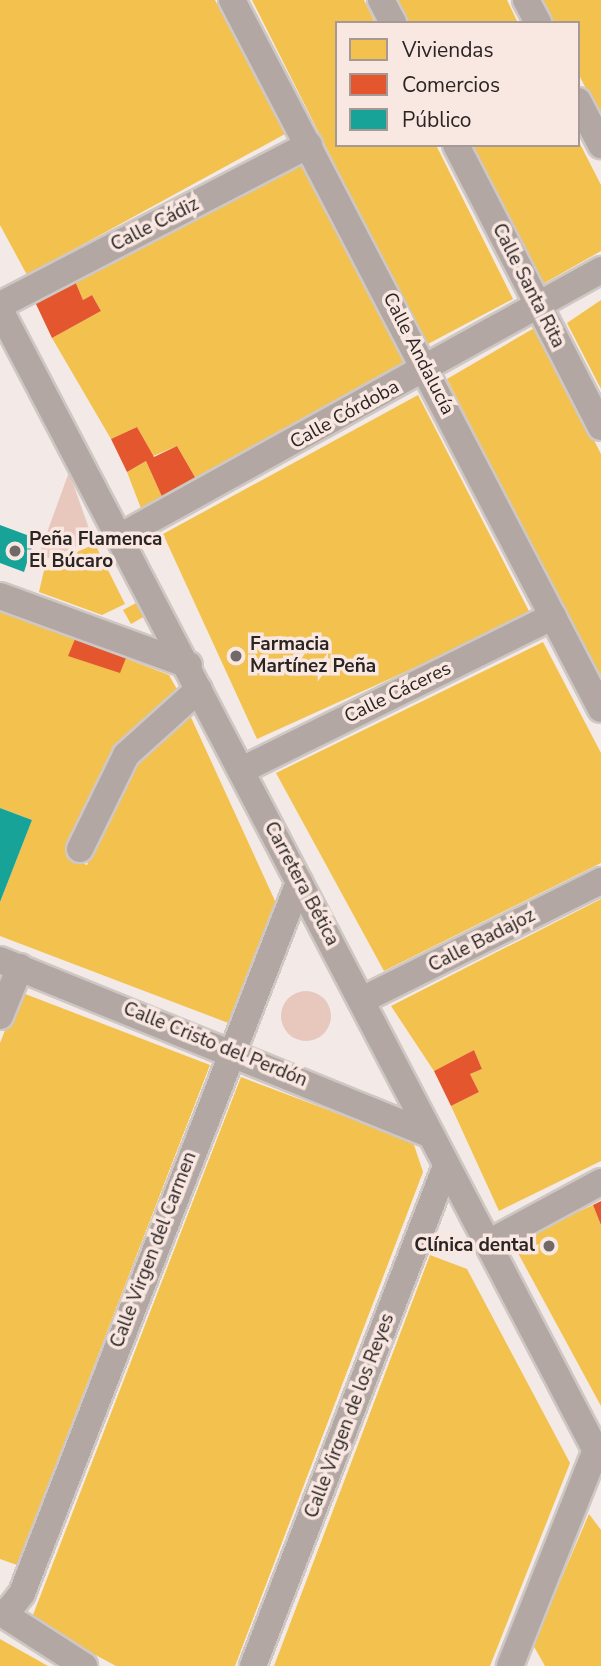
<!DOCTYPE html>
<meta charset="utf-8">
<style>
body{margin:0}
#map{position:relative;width:601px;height:1666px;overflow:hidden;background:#f3eae7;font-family:"Nunito Sans",sans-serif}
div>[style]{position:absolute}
.green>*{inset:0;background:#e8c7bd}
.round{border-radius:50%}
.homes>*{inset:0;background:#f2c14e}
.shops>*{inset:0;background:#e4572e}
.public>*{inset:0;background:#17a398}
.roads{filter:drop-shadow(2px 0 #cec7c4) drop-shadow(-2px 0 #cec7c4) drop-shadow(0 2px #cec7c4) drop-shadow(0 -2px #cec7c4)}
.minor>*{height:26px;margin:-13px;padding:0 13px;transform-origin:13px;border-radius:13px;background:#b2a7a3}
.dots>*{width:19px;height:19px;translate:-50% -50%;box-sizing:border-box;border:4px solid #f9e7e1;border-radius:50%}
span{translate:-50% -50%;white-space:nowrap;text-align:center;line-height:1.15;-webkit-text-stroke:7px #f9e7e1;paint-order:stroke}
.street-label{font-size:19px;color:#2a2422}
.poi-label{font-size:19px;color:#2a2422;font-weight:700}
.left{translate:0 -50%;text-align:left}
.right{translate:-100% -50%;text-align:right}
.legend{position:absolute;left:335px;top:21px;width:245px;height:126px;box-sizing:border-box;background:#f9e7e1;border:2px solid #a69995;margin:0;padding:9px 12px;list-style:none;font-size:21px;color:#2a2422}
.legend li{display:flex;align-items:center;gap:14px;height:35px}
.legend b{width:35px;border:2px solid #a69995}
</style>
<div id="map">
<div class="green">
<i style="clip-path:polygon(69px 472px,93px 540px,36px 563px)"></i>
<i class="round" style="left:281px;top:991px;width:50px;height:50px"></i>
</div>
<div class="homes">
<i style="clip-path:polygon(0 0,215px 0,285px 134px,27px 275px,0 225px)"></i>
<i style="clip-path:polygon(252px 0,364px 0,375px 23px,337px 23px,337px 145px,436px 145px,513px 299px,426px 345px)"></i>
<i style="clip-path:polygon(397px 0,507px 0,518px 23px,409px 23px)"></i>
<i style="clip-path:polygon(541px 0,601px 0,601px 118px,578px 73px,578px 23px,553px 23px)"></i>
<i style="clip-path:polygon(578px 140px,601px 185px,601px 251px,541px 285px,471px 145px,578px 145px)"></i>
<i style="clip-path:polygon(300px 162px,404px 362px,196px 479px,177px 446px,153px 456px,137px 427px,111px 439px,52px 338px,101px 311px,92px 295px,83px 300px,75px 281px)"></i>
<i style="clip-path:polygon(601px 300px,601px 389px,567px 323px)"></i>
<i style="clip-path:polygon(536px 327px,601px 454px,601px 680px,447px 379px)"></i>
<i style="clip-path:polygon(418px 395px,531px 615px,257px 739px,163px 534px)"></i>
<i style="clip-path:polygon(146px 461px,163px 499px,142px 511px,127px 472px)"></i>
<i style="clip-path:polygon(95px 544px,125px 604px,102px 615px,39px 592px,45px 566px)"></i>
<i style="clip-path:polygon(138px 602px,145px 616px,131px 624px,123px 610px)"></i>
<i style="clip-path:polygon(0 610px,169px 675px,179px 693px,121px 746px,69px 858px,87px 865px,125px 767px,189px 713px,276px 903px,231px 1024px,0 936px,0 902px,32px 820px,0 808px)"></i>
<i style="clip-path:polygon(543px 642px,601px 753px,601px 863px,384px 971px,276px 773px)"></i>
<i style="clip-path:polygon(601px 899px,601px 1161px,499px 1211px,451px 1106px,479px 1092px,470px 1074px,482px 1069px,474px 1050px,434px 1071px,391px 1006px)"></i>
<i style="clip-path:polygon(20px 992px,210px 1065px,17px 1565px,0 1559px,0 1043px)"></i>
<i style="clip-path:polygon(241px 1077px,413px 1142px,423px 1172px,235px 1666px,116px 1666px,31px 1620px)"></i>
<i style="clip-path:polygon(593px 1205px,601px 1225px,601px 1406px,512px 1242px)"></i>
<i style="clip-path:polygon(430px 1255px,467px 1269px,570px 1463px,490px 1666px,274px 1666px)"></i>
<i style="clip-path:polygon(589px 1514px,601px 1530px,601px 1666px,545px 1666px,533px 1645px)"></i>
<i style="clip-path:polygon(0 1639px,48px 1666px,0 1666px)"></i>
</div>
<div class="shops">
<i style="clip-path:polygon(75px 281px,83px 300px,92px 295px,101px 311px,52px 338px,35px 302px)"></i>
<i style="clip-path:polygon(137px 427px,154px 457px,177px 446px,196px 479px,163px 499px,146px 461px,127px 472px,111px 439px)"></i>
<i style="clip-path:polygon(75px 639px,126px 658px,120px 673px,68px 656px)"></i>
<i style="clip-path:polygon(474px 1050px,482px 1069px,470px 1074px,479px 1092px,451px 1106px,434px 1071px)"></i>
<i style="clip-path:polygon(601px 1201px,601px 1225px,593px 1205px)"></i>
</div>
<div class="public">
<i style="clip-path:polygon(0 516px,0 525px,35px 538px,24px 572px,0 563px)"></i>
<i style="clip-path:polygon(0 808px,32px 820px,0 902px)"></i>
</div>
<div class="roads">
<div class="minor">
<i style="left:232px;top:0;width:799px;rotate:62.51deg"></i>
<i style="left:381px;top:0;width:26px;rotate:62deg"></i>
<i style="left:526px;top:0;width:26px;rotate:62deg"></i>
<i style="left:578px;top:101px;width:50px;rotate:62.4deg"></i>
<i style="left:456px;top:145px;width:317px;rotate:62.8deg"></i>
<i style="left:0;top:305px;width:348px;rotate:-27.4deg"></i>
<i style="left:0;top:310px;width:1298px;rotate:62.41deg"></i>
<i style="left:123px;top:535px;width:547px;rotate:-29deg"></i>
<i style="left:0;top:596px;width:201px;rotate:20.1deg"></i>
<i style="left:242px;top:770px;width:347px;rotate:-26.3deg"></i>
<i style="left:80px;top:849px;width:105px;rotate:-63.9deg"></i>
<i style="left:126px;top:755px;width:98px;rotate:-42.1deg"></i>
<i style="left:0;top:960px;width:462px;rotate:22.1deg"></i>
<i style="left:362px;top:1000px;width:267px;rotate:-26.5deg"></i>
<i style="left:0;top:1016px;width:53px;rotate:-67.8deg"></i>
<i style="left:488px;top:1243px;width:128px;rotate:-28.4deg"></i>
<i style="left:0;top:1612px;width:100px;rotate:32.7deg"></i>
<i style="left:5px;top:1615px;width:28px;rotate:-52deg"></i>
<i style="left:22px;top:1593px;width:763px;rotate:-68.71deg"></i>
<i style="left:253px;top:1666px;width:536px;rotate:-68.89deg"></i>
<i style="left:510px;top:1666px;width:232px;rotate:-68.3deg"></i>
</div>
</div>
<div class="dots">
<i style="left:15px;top:551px;background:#706967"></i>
<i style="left:236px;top:656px;background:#706967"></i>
<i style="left:549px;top:1246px;background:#706967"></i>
</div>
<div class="street-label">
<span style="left:155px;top:225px;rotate:-27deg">Calle Cádiz</span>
<span style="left:528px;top:286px;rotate:63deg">Calle Santa Rita</span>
<span style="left:418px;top:354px;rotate:63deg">Calle Andalucía</span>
<span style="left:345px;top:415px;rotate:-29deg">Calle Córdoba</span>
<span style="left:398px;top:693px;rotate:-26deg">Calle Cáceres</span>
<span style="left:301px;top:884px;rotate:62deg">Carretera Bética</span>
<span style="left:482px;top:941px;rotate:-27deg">Calle Badajoz</span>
<span style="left:215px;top:1045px;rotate:22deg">Calle Cristo del Perdón</span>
<span style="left:154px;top:1250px;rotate:-69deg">Calle Virgen del Carmen</span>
<span style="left:350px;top:1416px;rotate:-69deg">Calle Virgen de los Reyes</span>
</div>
<div class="poi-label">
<span class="left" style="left:29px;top:551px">Peña Flamenca<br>El Búcaro</span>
<span class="left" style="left:250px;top:656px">Farmacia<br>Martínez Peña</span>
<span class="right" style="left:535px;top:1246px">Clínica dental</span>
</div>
<ul class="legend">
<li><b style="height:19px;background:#f2c14e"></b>Viviendas</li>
<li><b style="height:19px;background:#e4572e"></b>Comercios</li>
<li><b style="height:19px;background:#17a398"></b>Público</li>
</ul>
</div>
